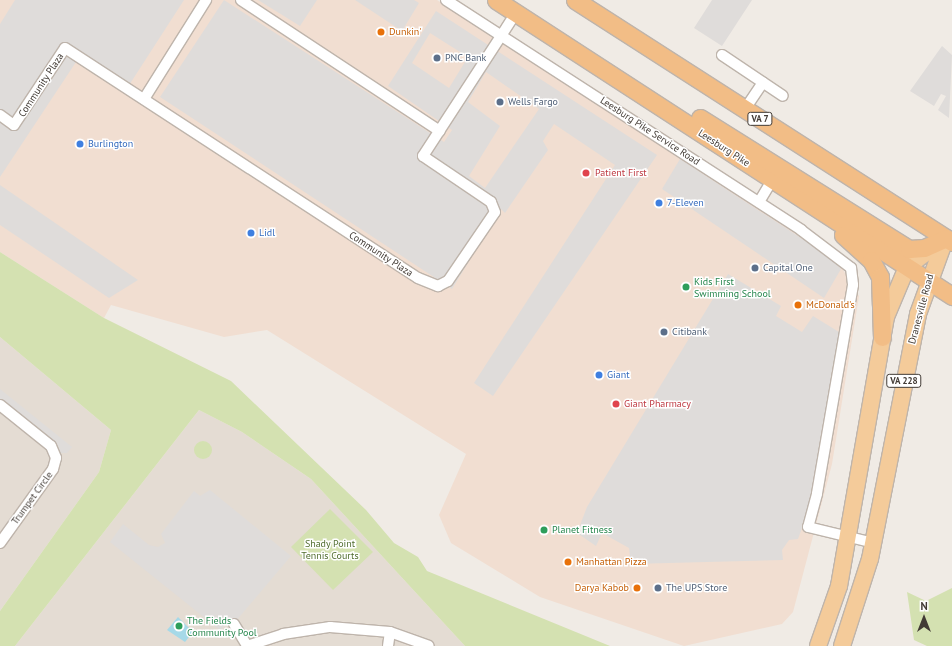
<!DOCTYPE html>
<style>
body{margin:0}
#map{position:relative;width:952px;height:646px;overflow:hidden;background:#f0ebe5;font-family:"PT Sans",sans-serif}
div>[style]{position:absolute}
.residential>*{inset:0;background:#e4dcd3}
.commercial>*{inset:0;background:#f1ded1}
.green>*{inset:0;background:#d4e1b1}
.round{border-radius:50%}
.parking>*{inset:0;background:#dfdcda}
.water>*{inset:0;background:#a6d9e8}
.roads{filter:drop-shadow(1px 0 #beb4ab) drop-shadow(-1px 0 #beb4ab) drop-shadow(0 1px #beb4ab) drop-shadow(0 -1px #beb4ab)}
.minor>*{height:10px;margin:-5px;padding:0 5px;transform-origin:5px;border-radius:5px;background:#fff}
.primary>*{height:16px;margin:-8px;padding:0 8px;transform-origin:8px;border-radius:8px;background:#f4cb9a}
.trunk>*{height:17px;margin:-8.5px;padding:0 8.5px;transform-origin:8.5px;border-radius:8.5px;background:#f2bd86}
.dots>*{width:11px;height:11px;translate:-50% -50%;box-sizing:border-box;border:2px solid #fff;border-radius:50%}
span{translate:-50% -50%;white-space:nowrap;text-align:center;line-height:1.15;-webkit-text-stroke:3px #fff;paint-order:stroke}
.shield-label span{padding:1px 3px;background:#fff;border:1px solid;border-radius:3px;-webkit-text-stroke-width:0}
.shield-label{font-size:9px;color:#423b35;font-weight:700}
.food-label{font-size:10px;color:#c56008}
.left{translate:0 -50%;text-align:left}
.right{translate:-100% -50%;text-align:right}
.service-label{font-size:10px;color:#4e5e75}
.street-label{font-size:10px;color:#423b35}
.shop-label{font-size:10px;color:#366cbe}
.health-label{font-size:10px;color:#be3a42}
.leisure-label{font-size:10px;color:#27864d}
.park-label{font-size:10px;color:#516d2f}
.north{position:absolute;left:904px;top:598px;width:40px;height:40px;-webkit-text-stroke:3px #fff;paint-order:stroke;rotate:0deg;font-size:11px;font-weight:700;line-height:16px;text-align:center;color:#423b35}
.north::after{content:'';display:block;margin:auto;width:14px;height:18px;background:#423b35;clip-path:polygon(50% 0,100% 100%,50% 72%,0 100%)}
</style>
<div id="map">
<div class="residential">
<i style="clip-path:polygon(0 337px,111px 430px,99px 472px,0 611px)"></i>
<i style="clip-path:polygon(199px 410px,242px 432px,311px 479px,465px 646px,15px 646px)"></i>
</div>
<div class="commercial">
<i style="clip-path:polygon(0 0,437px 0,837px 260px,859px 296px,832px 464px,793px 612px,782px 624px,684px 646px,540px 597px,451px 543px,439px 515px,466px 454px,267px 330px,224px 337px,111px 305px,104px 318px,0 252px)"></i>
</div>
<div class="green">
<i style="clip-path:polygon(0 252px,104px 318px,231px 381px,366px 510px,394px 543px,418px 557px,427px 571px,610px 646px,465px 646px,311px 479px,242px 432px,199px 410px,15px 646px,0 646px,0 611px,99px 472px,111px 430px,0 337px)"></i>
<i class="round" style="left:194px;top:441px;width:18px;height:18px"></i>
<i style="clip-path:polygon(330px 509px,373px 552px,333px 590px,291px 547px)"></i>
<i style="clip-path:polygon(952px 588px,952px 646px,927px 646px,914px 640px,907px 592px,926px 601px)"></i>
</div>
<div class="parking">
<i style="clip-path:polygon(15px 0,184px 0,124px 93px,76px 62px,0 177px,0 24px)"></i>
<i style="clip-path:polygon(evenodd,224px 0,444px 142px,452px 130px,388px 86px,436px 11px,657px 155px,493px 396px,474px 383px,615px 165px,554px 124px,543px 141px,548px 150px,505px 213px,501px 209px,452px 289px,160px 97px,224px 0,430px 33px,468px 57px,449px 88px,412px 63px,430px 33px,224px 0,486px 72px,539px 109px,485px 188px,469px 176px,500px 126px,468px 102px,486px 72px)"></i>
<i style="clip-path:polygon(258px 0,317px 0,300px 26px)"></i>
<i style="clip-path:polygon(355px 0,414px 0,419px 3px,402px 31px)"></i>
<i style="clip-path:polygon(712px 0,752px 0,722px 46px,694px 28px)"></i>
<i style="clip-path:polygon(942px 46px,952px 55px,949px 118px,938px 110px,946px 96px,941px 94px,934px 106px,910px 91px)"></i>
<i style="clip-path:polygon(680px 159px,830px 257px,841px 269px,824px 298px,662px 189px)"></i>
<i style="clip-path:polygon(0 185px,138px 280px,109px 298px,0 225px)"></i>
<i style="clip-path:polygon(728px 274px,781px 306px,776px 316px,802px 332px,813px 316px,839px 332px,812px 501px,798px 539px,789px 540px,782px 550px,783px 560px,631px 564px,629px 548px,602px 533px,596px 546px,577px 533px,587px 507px)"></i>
<i style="clip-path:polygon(0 389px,72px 447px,67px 453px,56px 453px,0 405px)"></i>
<i style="clip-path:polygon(210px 490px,291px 556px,230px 628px,225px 625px,220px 630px,110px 542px,123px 524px,149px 545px,158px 547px,165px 543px,161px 534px,194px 491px,200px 496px)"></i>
</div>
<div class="water">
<i style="clip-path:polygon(178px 617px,193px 632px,185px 642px,167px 630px)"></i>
</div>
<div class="roads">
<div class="minor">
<i style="left:241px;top:0;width:238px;rotate:33.4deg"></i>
<i style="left:446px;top:0;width:423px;rotate:32.9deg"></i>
<i style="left:801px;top:230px;width:63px;rotate:37.2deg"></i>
<i style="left:851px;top:268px;width:17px;rotate:83deg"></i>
<i style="left:853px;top:285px;width:212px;rotate:99.8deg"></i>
<i style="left:817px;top:494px;width:34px;rotate:105deg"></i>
<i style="left:808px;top:527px;width:68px;rotate:13.6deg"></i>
<i style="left:722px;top:55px;width:73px;rotate:33.9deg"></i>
<i style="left:144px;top:99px;width:117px;rotate:-57.9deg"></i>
<i style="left:745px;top:109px;width:32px;rotate:-56deg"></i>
<i style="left:0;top:115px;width:17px;rotate:36deg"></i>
<i style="left:14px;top:125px;width:92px;rotate:-56.5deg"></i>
<i style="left:65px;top:48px;width:421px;rotate:33.1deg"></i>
<i style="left:418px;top:278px;width:22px;rotate:22deg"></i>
<i style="left:438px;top:286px;width:11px;rotate:-27deg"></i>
<i style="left:448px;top:281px;width:83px;rotate:-55.7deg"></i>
<i style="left:495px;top:212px;width:11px;rotate:-112deg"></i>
<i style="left:491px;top:202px;width:82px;rotate:-145.9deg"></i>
<i style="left:423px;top:156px;width:171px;rotate:-57deg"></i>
<i style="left:759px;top:202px;width:27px;rotate:-59deg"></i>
<i style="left:0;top:405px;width:65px;rotate:38.8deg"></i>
<i style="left:51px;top:446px;width:13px;rotate:67deg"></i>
<i style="left:56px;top:458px;width:11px;rotate:105deg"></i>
<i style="left:53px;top:469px;width:91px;rotate:125.6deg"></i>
<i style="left:234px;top:624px;width:26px;rotate:59deg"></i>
<i style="left:247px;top:646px;width:38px;rotate:-18deg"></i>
<i style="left:283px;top:634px;width:48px;rotate:-8.5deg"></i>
<i style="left:330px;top:627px;width:60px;rotate:4.8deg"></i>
<i style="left:390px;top:632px;width:41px;rotate:19.7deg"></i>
<i style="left:388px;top:646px;width:14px;rotate:-82deg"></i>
</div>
<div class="primary">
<i style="left:818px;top:646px;width:64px;rotate:-70.7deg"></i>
<i style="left:839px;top:586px;width:273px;rotate:-80.1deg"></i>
<i style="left:886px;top:317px;width:54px;rotate:-67.2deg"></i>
<i style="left:907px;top:267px;width:39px;rotate:-37deg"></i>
<i style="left:842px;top:646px;width:91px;rotate:-72.2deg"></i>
<i style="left:870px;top:559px;width:250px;rotate:-78.9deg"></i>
<i style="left:918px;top:314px;width:79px;rotate:-70deg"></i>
</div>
<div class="trunk">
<i style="left:496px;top:0;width:544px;rotate:32.99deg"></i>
<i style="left:575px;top:0;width:448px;rotate:32.7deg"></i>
<i style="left:700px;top:118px;width:247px;rotate:32.1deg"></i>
<i style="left:909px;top:249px;width:15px;rotate:-4deg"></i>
<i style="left:924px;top:248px;width:24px;rotate:-24deg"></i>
<i style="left:843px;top:235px;width:38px;rotate:42deg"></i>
<i style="left:871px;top:260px;width:19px;rotate:62deg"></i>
<i style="left:880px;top:277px;width:60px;rotate:88.1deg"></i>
</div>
</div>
<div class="dots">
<i style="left:381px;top:32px;background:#e8710a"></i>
<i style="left:437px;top:58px;background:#5c6f8a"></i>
<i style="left:500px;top:102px;background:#5c6f8a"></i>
<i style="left:80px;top:144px;background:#3f7fe0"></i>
<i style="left:586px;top:173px;background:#e0444e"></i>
<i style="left:659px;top:203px;background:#3f7fe0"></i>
<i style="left:251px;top:233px;background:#3f7fe0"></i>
<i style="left:755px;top:268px;background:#5c6f8a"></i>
<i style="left:686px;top:287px;background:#2e9e5b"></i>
<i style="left:798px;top:305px;background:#e8710a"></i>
<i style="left:664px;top:332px;background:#5c6f8a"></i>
<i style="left:599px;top:375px;background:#3f7fe0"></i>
<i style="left:616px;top:404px;background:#e0444e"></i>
<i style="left:544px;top:530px;background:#2e9e5b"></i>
<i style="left:568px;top:562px;background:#e8710a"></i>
<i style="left:637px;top:588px;background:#e8710a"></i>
<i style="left:658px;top:588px;background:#5c6f8a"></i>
<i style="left:179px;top:626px;background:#2e9e5b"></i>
</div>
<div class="shield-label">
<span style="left:760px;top:119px">VA 7</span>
<span style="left:904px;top:381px">VA 228</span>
</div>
<div class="food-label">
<span class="left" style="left:389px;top:32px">Dunkin'</span>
<span class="left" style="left:806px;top:305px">McDonald's</span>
<span class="left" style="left:576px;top:562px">Manhattan Pizza</span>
<span class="right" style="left:629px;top:588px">Darya Kabob</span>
</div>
<div class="service-label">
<span class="left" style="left:445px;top:58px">PNC Bank</span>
<span class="left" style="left:508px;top:102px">Wells Fargo</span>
<span class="left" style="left:763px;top:268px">Capital One</span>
<span class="left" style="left:672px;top:332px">Citibank</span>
<span class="left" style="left:666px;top:588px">The UPS Store</span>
</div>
<div class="street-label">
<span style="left:41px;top:85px;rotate:-57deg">Community Plaza</span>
<span style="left:650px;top:131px;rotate:33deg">Leesburg Pike Service Road</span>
<span style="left:724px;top:148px;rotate:33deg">Leesburg Pike</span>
<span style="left:381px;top:254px;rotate:33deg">Community Plaza</span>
<span style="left:921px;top:309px;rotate:-75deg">Dranesville Road</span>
<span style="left:32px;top:498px;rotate:-54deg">Trumpet Circle</span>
</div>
<div class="shop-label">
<span class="left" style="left:88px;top:144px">Burlington</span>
<span class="left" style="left:667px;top:203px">7-Eleven</span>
<span class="left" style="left:259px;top:233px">Lidl</span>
<span class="left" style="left:607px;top:375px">Giant</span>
</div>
<div class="health-label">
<span class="left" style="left:595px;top:173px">Patient First</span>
<span class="left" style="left:624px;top:404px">Giant Pharmacy</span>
</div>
<div class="leisure-label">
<span class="left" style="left:694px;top:287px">Kids First<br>Swimming School</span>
<span class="left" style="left:552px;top:530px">Planet Fitness</span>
<span class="left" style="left:187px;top:626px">The Fields<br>Community Pool</span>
</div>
<div class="park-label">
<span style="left:330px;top:549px">Shady Point<br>Tennis Courts</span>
</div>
<div class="north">N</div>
</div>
